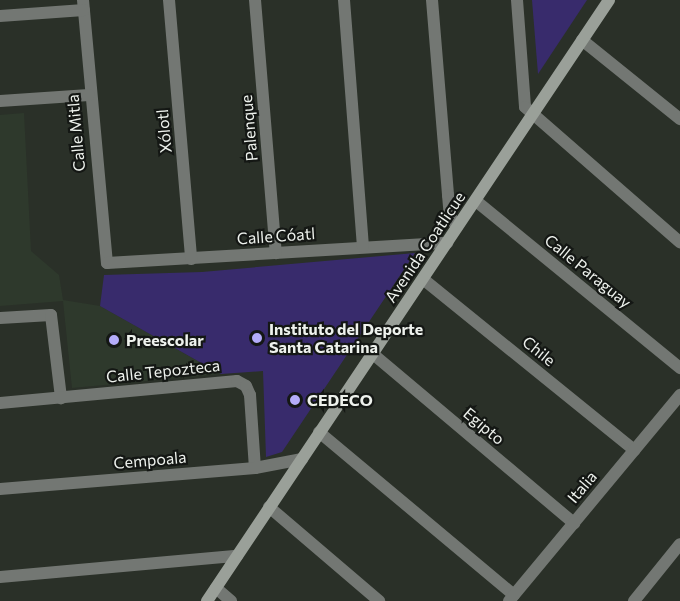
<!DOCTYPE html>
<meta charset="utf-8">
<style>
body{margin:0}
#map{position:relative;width:680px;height:601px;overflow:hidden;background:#2a3028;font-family:Commissioner,sans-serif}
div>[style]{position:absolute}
.built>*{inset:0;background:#2e392c}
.green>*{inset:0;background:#382b6c}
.street>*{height:12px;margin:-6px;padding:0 6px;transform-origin:6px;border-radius:6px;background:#737773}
.secondary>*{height:12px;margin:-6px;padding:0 6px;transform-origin:6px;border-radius:6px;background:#9aa099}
.dots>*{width:16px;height:16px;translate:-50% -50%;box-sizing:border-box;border:3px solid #141714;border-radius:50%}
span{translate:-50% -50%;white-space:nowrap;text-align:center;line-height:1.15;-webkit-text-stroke:4.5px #141714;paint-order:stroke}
.street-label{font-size:16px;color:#eef2ed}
.poi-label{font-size:16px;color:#eef2ed;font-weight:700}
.left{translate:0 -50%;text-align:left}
</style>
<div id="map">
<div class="built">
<i style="clip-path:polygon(24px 113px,31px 251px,59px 275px,63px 300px,100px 306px,221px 374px,72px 388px,63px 301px,0 306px,0 115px)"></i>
</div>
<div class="green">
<i style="clip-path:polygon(532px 0,587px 0,538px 74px)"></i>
<i style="clip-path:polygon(415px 253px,282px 452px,266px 457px,263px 371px,221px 374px,100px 306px,104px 275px,202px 272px)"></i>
</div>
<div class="street">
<i style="left:83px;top:0;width:264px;rotate:84.8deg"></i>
<i style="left:107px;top:263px;width:341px;rotate:-3.4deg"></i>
<i style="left:169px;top:0;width:260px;rotate:85.1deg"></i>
<i style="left:255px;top:0;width:254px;rotate:85.3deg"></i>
<i style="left:344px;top:0;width:247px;rotate:85.6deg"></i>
<i style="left:432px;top:0;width:196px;rotate:85.3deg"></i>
<i style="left:448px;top:195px;width:21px;rotate:85deg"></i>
<i style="left:450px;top:216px;width:13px;rotate:58deg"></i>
<i style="left:517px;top:0;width:107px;rotate:85.7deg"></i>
<i style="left:525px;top:107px;width:206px;rotate:41.1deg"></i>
<i style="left:0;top:16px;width:84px;rotate:-4.1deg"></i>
<i style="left:582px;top:40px;width:126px;rotate:38.9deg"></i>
<i style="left:0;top:101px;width:89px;rotate:-3.9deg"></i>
<i style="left:476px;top:201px;width:264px;rotate:39.3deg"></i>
<i style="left:423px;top:279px;width:272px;rotate:39deg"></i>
<i style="left:0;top:318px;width:51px;rotate:-3.4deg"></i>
<i style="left:51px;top:315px;width:84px;rotate:83.1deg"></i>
<i style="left:373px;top:354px;width:263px;rotate:40.1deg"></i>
<i style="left:0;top:403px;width:238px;rotate:-5.3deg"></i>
<i style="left:237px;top:381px;width:10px;rotate:29deg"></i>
<i style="left:246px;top:386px;width:10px;rotate:66deg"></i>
<i style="left:250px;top:395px;width:73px;rotate:86.1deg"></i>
<i style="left:319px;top:432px;width:254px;rotate:39.9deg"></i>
<i style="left:0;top:489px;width:256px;rotate:-4.7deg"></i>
<i style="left:255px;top:468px;width:48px;rotate:-10.8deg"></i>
<i style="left:269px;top:507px;width:145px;rotate:40.5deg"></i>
<i style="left:0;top:577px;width:238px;rotate:-5.1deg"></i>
<i style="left:216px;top:588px;width:20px;rotate:41deg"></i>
<i style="left:509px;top:601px;width:268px;rotate:-50.3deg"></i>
<i style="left:634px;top:601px;width:73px;rotate:-51.1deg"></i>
</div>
<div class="secondary">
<i style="left:207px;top:601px;width:723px;rotate:-56.22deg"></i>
</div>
<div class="dots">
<i style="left:257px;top:338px;background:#b4acf9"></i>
<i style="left:114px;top:340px;background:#b4acf9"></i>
<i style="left:295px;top:400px;background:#b4acf9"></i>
</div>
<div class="street-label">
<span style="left:249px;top:128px;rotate:-95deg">Palenque</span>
<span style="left:164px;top:131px;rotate:-95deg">Xólotl</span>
<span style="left:76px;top:133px;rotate:-95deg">Calle Mitla</span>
<span style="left:276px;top:236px;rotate:-4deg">Calle Cóatl</span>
<span style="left:425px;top:247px;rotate:-56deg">Avenida Coatlicue</span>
<span style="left:588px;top:271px;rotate:39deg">Calle Paraguay</span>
<span style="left:539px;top:351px;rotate:39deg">Chile</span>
<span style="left:163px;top:371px;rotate:-6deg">Calle Tepozteca</span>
<span style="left:484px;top:426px;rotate:40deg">Egipto</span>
<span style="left:150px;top:460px;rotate:-5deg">Cempoala</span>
<span style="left:582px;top:487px;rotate:-50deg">Italia</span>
</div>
<div class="poi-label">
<span class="left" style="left:269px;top:338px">Instituto del Deporte<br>Santa Catarina</span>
<span class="left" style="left:126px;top:340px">Preescolar</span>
<span class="left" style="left:307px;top:400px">CEDECO</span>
</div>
</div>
